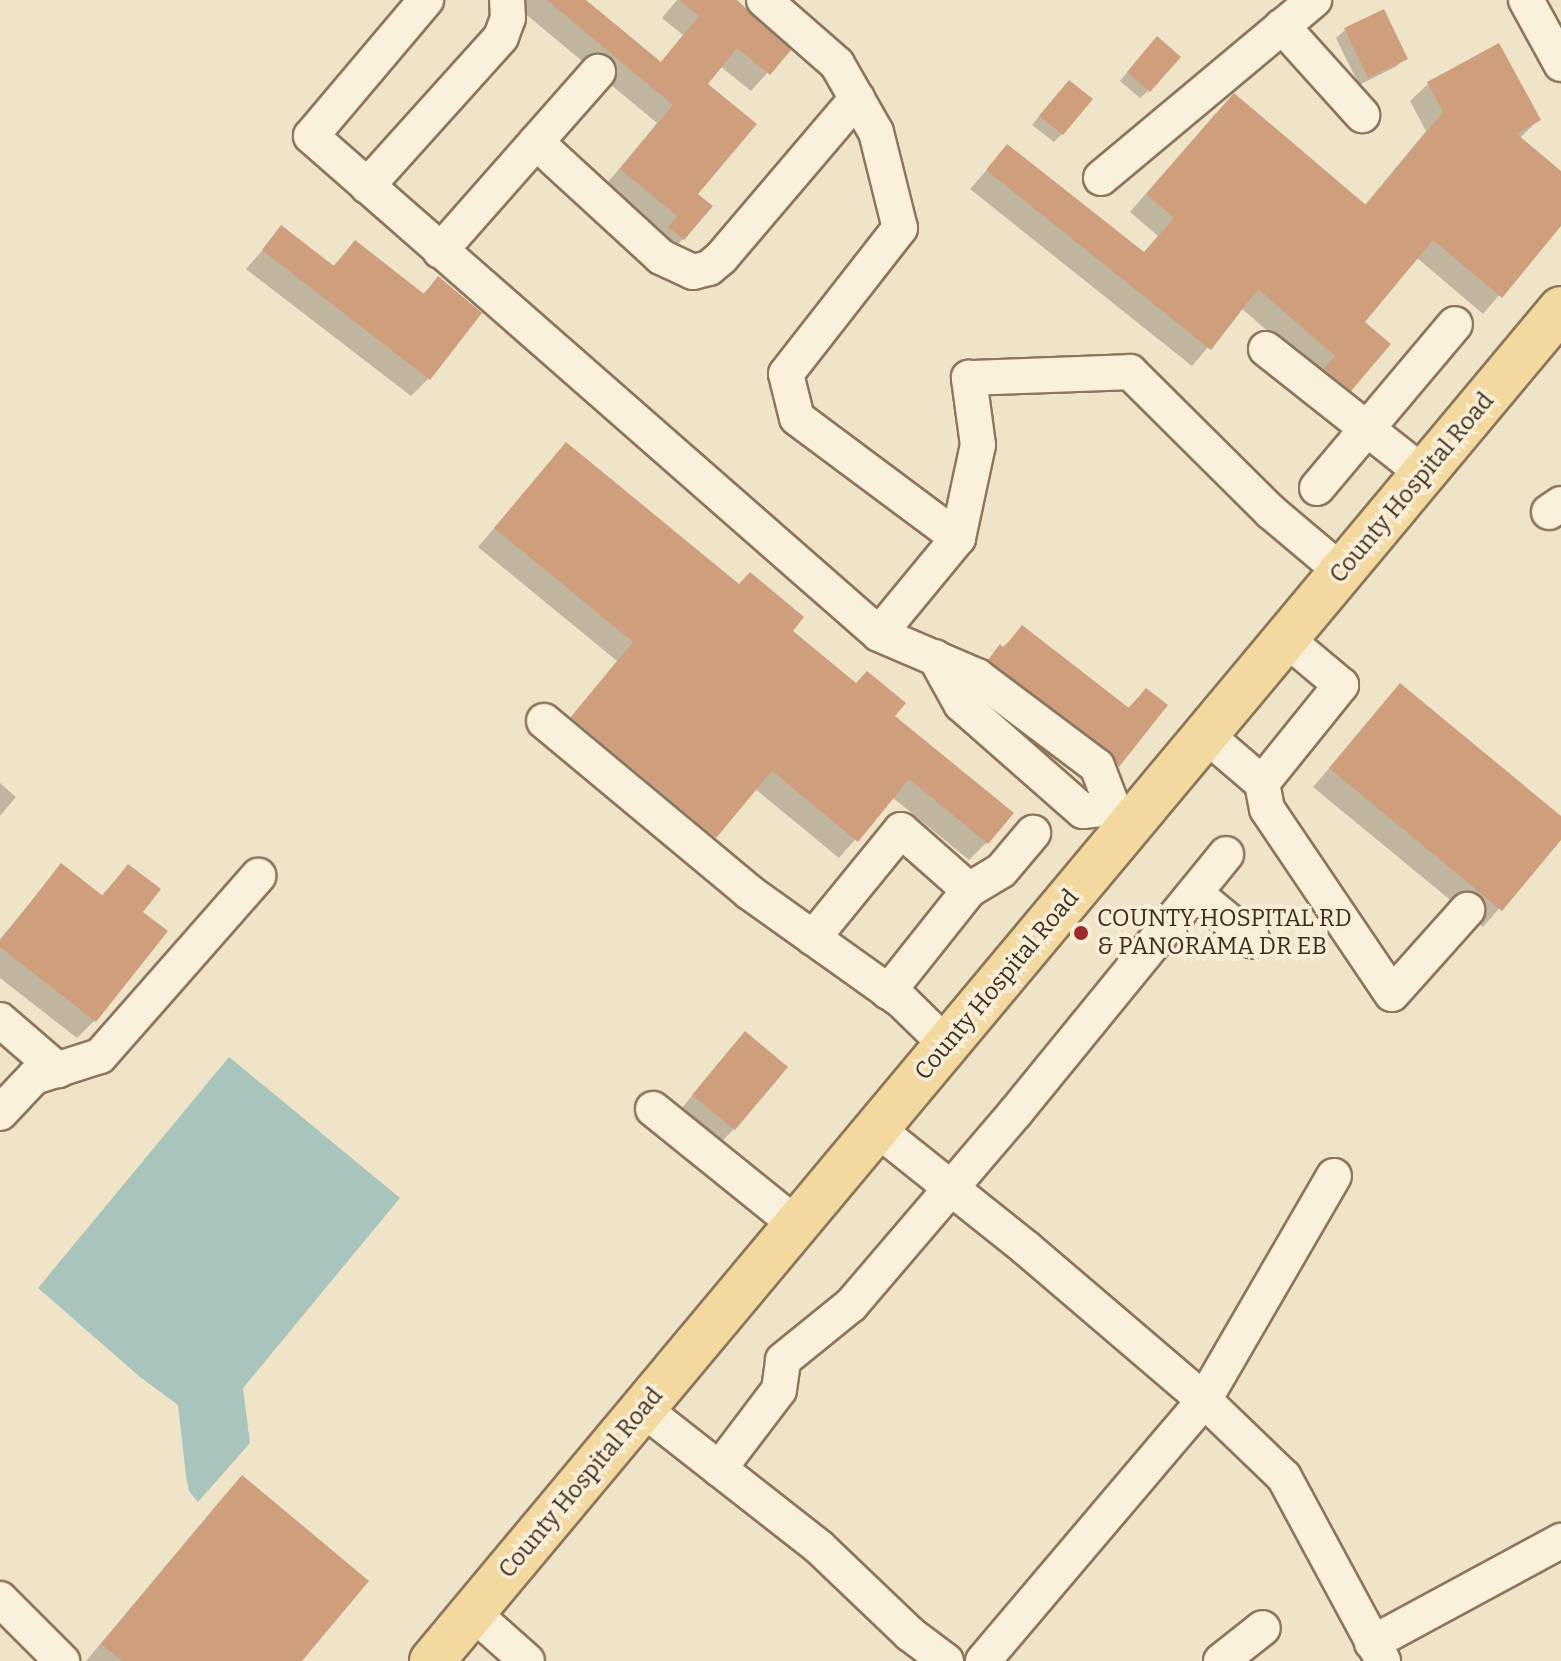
<!DOCTYPE html>
<style>
body{margin:0}
#map{position:relative;width:1561px;height:1661px;overflow:hidden;background:#f0e4c8;font-family:Bitter,serif}
div>[style]{position:absolute}
.water>*{inset:0;background:#a9c4bc}
.shadow>*{inset:0;background:#0003}
.building>*{inset:0;background:#cf9f7d}
.roads{filter:drop-shadow(2px 0 #8d765c) drop-shadow(-2px 0 #8d765c) drop-shadow(0 2px #8d765c) drop-shadow(0 -2px #8d765c)}
.minor>*{height:34px;margin:-17px;padding:0 17px;transform-origin:17px;border-radius:17px;background:#faf1dc}
.major>*{height:44px;margin:-22px;padding:0 22px;transform-origin:22px;border-radius:22px;background:#f3d9a0}
.dots>*{width:22px;height:22px;translate:-50% -50%;box-sizing:border-box;border:4px solid #f7eed8;border-radius:50%}
span{translate:-50% -50%;white-space:nowrap;text-align:center;line-height:1.15;-webkit-text-stroke:7px #f7eed8;paint-order:stroke}
.street-label{font-size:24px;color:#3d2e20}
.poi-label{font-size:24px;color:#3d2e20}
.left{translate:0 -50%;text-align:left}
</style>
<div id="map">
<div class="water">
<i style="clip-path:polygon(229px 1057px,400px 1198px,243px 1388px,250px 1443px,198px 1502px,189px 1491px,186px 1476px,178px 1405px,140px 1377px,38px 1288px)"></i>
</div>
<div class="shadow">
<i style="clip-path:polygon(513px 0,583px 0,660px 63px,683px 35px,662px 18px,677px 0,731px 0,788px 50px,751px 91px,720px 66px,705px 84px,695px 195px,683px 239px,665px 256px,604px 187px,657px 123px,511px 2px)"></i>
<i style="clip-path:polygon(1345px 30px,1405px 58px,1397px 66px,1359px 85px,1336px 38px)"></i>
<i style="clip-path:polygon(1149px 47px,1149px 90px,1140px 98px,1120px 81px)"></i>
<i style="clip-path:polygon(1428px 84px,1538px 120px,1520px 138px,1561px 173px,1561px 223px,1483px 314px,1416px 257px,1362px 322px,1350px 389px,1332px 407px,1319px 375px,1241px 308px,1192px 366px,970px 189px,1007px 147px,1143px 254px,1158px 236px,1130px 212px,1216px 113px,1364px 206px,1426px 131px,1410px 101px)"></i>
<i style="clip-path:polygon(1060px 91px,1062px 134px,1054px 142px,1032px 125px)"></i>
<i style="clip-path:polygon(282px 228px,332px 267px,355px 243px,422px 295px,438px 279px,428px 379px,411px 396px,246px 269px)"></i>
<i style="clip-path:polygon(566px 444px,1011px 813px,986px 843px,969px 860px,892px 797px,839px 858px,754px 788px,697px 854px,555px 736px,617px 661px,478px 547px)"></i>
<i style="clip-path:polygon(1023px 628px,1127px 709px,1146px 690px,1165px 705px,1100px 782px,983px 665px)"></i>
<i style="clip-path:polygon(1400px 686px,1561px 819px,1561px 837px,1483px 927px,1313px 787px)"></i>
<i style="clip-path:polygon(0 783px,16px 797px,0 816px)"></i>
<i style="clip-path:polygon(61px 866px,101px 896px,128px 866px,140px 912px,95px 1020px,77px 1038px,0 978px,0 939px)"></i>
<i style="clip-path:polygon(732px 1047px,734px 1129px,721px 1142px,681px 1109px)"></i>
<i style="clip-path:polygon(242px 1478px,300px 1661px,86px 1661px,224px 1496px)"></i>
</div>
<div class="building">
<i style="clip-path:polygon(547px 0,586px 0,661px 62px,699px 16px,679px 0,737px 0,791px 50px,770px 75px,737px 48px,708px 84px,757px 124px,698px 194px,713px 206px,684px 240px,668px 227px,677px 216px,620px 169px,673px 105px)"></i>
<i style="clip-path:polygon(1384px 9px,1408px 59px,1368px 78px,1344px 28px)"></i>
<i style="clip-path:polygon(1157px 36px,1181px 57px,1150px 92px,1127px 72px)"></i>
<i style="clip-path:polygon(1499px 43px,1541px 120px,1517px 134px,1561px 171px,1561px 226px,1502px 298px,1433px 240px,1365px 322px,1391px 344px,1351px 391px,1324px 369px,1335px 356px,1258px 289px,1211px 350px,986px 170px,1007px 144px,1144px 252px,1174px 218px,1146px 194px,1234px 93px,1366px 205px,1443px 112px,1427px 82px)"></i>
<i style="clip-path:polygon(1069px 80px,1093px 99px,1063px 135px,1039px 116px)"></i>
<i style="clip-path:polygon(281px 225px,334px 266px,355px 240px,424px 294px,438px 276px,482px 313px,430px 380px,262px 250px)"></i>
<i style="clip-path:polygon(566px 442px,739px 584px,750px 572px,804px 617px,793px 631px,856px 683px,867px 671px,906px 703px,895px 716px,1014px 813px,988px 844px,909px 779px,858px 842px,772px 771px,716px 838px,571px 717px,633px 642px,494px 528px)"></i>
<i style="clip-path:polygon(1022px 625px,1129px 708px,1146px 688px,1168px 705px,1119px 767px,1109px 750px,988px 660px,1000px 644px,1004px 648px)"></i>
<i style="clip-path:polygon(1400px 683px,1561px 816px,1561px 840px,1502px 911px,1329px 768px)"></i>
<i style="clip-path:polygon(61px 863px,103px 896px,128px 864px,161px 889px,143px 912px,168px 931px,96px 1022px,0 947px,0 941px)"></i>
<i style="clip-path:polygon(745px 1031px,788px 1067px,735px 1130px,692px 1095px)"></i>
<i style="clip-path:polygon(242px 1475px,369px 1581px,302px 1661px,122px 1661px,101px 1644px)"></i>
</div>
<div class="roads">
<div class="minor">
<i style="left:426px;top:0;width:178px;rotate:130.2deg"></i>
<i style="left:311px;top:136px;width:755px;rotate:41.24deg"></i>
<i style="left:879px;top:634px;width:107px;rotate:23.2deg"></i>
<i style="left:977px;top:676px;width:150px;rotate:36.9deg"></i>
<i style="left:1097px;top:766px;width:73px;rotate:69.1deg"></i>
<i style="left:764px;top:0;width:97px;rotate:41.2deg"></i>
<i style="left:837px;top:64px;width:78px;rotate:60.2deg"></i>
<i style="left:876px;top:132px;width:99px;rotate:76deg"></i>
<i style="left:900px;top:228px;width:185px;rotate:128deg"></i>
<i style="left:786px;top:374px;width:45px;rotate:76deg"></i>
<i style="left:797px;top:418px;width:201px;rotate:36.7deg"></i>
<i style="left:958px;top:538px;width:124px;rotate:129.5deg"></i>
<i style="left:1526px;top:0;width:73px;rotate:61.3deg"></i>
<i style="left:1282px;top:26px;width:120px;rotate:48deg"></i>
<i style="left:536px;top:142px;width:170px;rotate:42.6deg"></i>
<i style="left:661px;top:257px;width:35px;rotate:25deg"></i>
<i style="left:693px;top:272px;width:16px;rotate:-14deg"></i>
<i style="left:709px;top:268px;width:16px;rotate:-40deg"></i>
<i style="left:721px;top:258px;width:210px;rotate:-49.6deg"></i>
<i style="left:1101px;top:178px;width:278px;rotate:-39.9deg"></i>
<i style="left:367px;top:186px;width:200px;rotate:-48deg"></i>
<i style="left:501px;top:37px;width:20px;rotate:-70deg"></i>
<i style="left:508px;top:18px;width:18px;rotate:-93deg"></i>
<i style="left:440px;top:251px;width:239px;rotate:-48.6deg"></i>
<i style="left:1266px;top:349px;width:201px;rotate:38.3deg"></i>
<i style="left:1317px;top:488px;width:214px;rotate:-49.9deg"></i>
<i style="left:1549px;top:512px;width:14px;rotate:-34deg"></i>
<i style="left:958px;top:538px;width:95px;rotate:-77.9deg"></i>
<i style="left:978px;top:445px;width:68px;rotate:-97.7deg"></i>
<i style="left:969px;top:378px;width:161px;rotate:-2.1deg"></i>
<i style="left:1130px;top:372px;width:199px;rotate:44.8deg"></i>
<i style="left:1271px;top:512px;width:92px;rotate:40.1deg"></i>
<i style="left:935px;top:657px;width:54px;rotate:61deg"></i>
<i style="left:961px;top:704px;width:162px;rotate:41.3deg"></i>
<i style="left:1083px;top:811px;width:27px;rotate:-6deg"></i>
<i style="left:544px;top:721px;width:267px;rotate:39.8deg"></i>
<i style="left:749px;top:892px;width:189px;rotate:35.5deg"></i>
<i style="left:903px;top:1002px;width:62px;rotate:44.3deg"></i>
<i style="left:1206px;top:735px;width:74px;rotate:40.6deg"></i>
<i style="left:1262px;top:783px;width:126px;rotate:-51.1deg"></i>
<i style="left:1341px;top:685px;width:72px;rotate:-140.1deg"></i>
<i style="left:1262px;top:783px;width:26px;rotate:79deg"></i>
<i style="left:1267px;top:809px;width:223px;rotate:56deg"></i>
<i style="left:1392px;top:994px;width:113px;rotate:-48.2deg"></i>
<i style="left:1195px;top:893px;width:75px;rotate:39.6deg"></i>
<i style="left:813px;top:938px;width:139px;rotate:-50.8deg"></i>
<i style="left:901px;top:830px;width:91px;rotate:41.4deg"></i>
<i style="left:888px;top:992px;width:130px;rotate:-51.5deg"></i>
<i style="left:969px;top:890px;width:37px;rotate:-31deg"></i>
<i style="left:1001px;top:871px;width:50px;rotate:-49.9deg"></i>
<i style="left:0;top:1020px;width:77px;rotate:40.8deg"></i>
<i style="left:653px;top:1109px;width:185px;rotate:38.9deg"></i>
<i style="left:0;top:1113px;width:50px;rotate:-46.6deg"></i>
<i style="left:34px;top:1077px;width:69px;rotate:-17.7deg"></i>
<i style="left:100px;top:1056px;width:240px;rotate:-48.7deg"></i>
<i style="left:877px;top:1129px;width:191px;rotate:38.6deg"></i>
<i style="left:1026px;top:1248px;width:234px;rotate:40.5deg"></i>
<i style="left:1204px;top:1400px;width:259px;rotate:-59.9deg"></i>
<i style="left:643px;top:1409px;width:224px;rotate:38.1deg"></i>
<i style="left:819px;top:1547px;width:126px;rotate:43.7deg"></i>
<i style="left:910px;top:1634px;width:45px;rotate:36.9deg"></i>
<i style="left:719px;top:1469px;width:99px;rotate:-52.8deg"></i>
<i style="left:779px;top:1390px;width:30px;rotate:-82deg"></i>
<i style="left:783px;top:1360px;width:87px;rotate:-39deg"></i>
<i style="left:851px;top:1305px;width:253px;rotate:-49.5deg"></i>
<i style="left:1015px;top:1113px;width:334px;rotate:-50.8deg"></i>
<i style="left:0;top:1599px;width:88px;rotate:45deg"></i>
<i style="left:473px;top:1613px;width:72px;rotate:41.6deg"></i>
<i style="left:1372px;top:1643px;width:215px;rotate:-28.4deg"></i>
<i style="left:983px;top:1661px;width:342px;rotate:-49.7deg"></i>
<i style="left:1204px;top:1400px;width:111px;rotate:43.9deg"></i>
<i style="left:1284px;top:1477px;width:209px;rotate:61.7deg"></i>
<i style="left:1221px;top:1661px;width:53px;rotate:-38.2deg"></i>
</div>
<div class="major">
<i style="left:432px;top:1661px;width:1761px;rotate:-50.14deg"></i>
</div>
</div>
<div class="dots">
<i style="left:1081px;top:933px;background:#9e2a2b"></i>
</div>
<div class="street-label">
<span style="left:1412px;top:488px;rotate:-50deg">County Hospital Road</span>
<span style="left:997px;top:985px;rotate:-50deg">County Hospital Road</span>
<span style="left:581px;top:1483px;rotate:-50deg">County Hospital Road</span>
</div>
<div class="poi-label">
<span class="left" style="left:1097px;top:933px">COUNTY HOSPITAL RD<br>&amp; PANORAMA DR EB</span>
</div>
</div>
